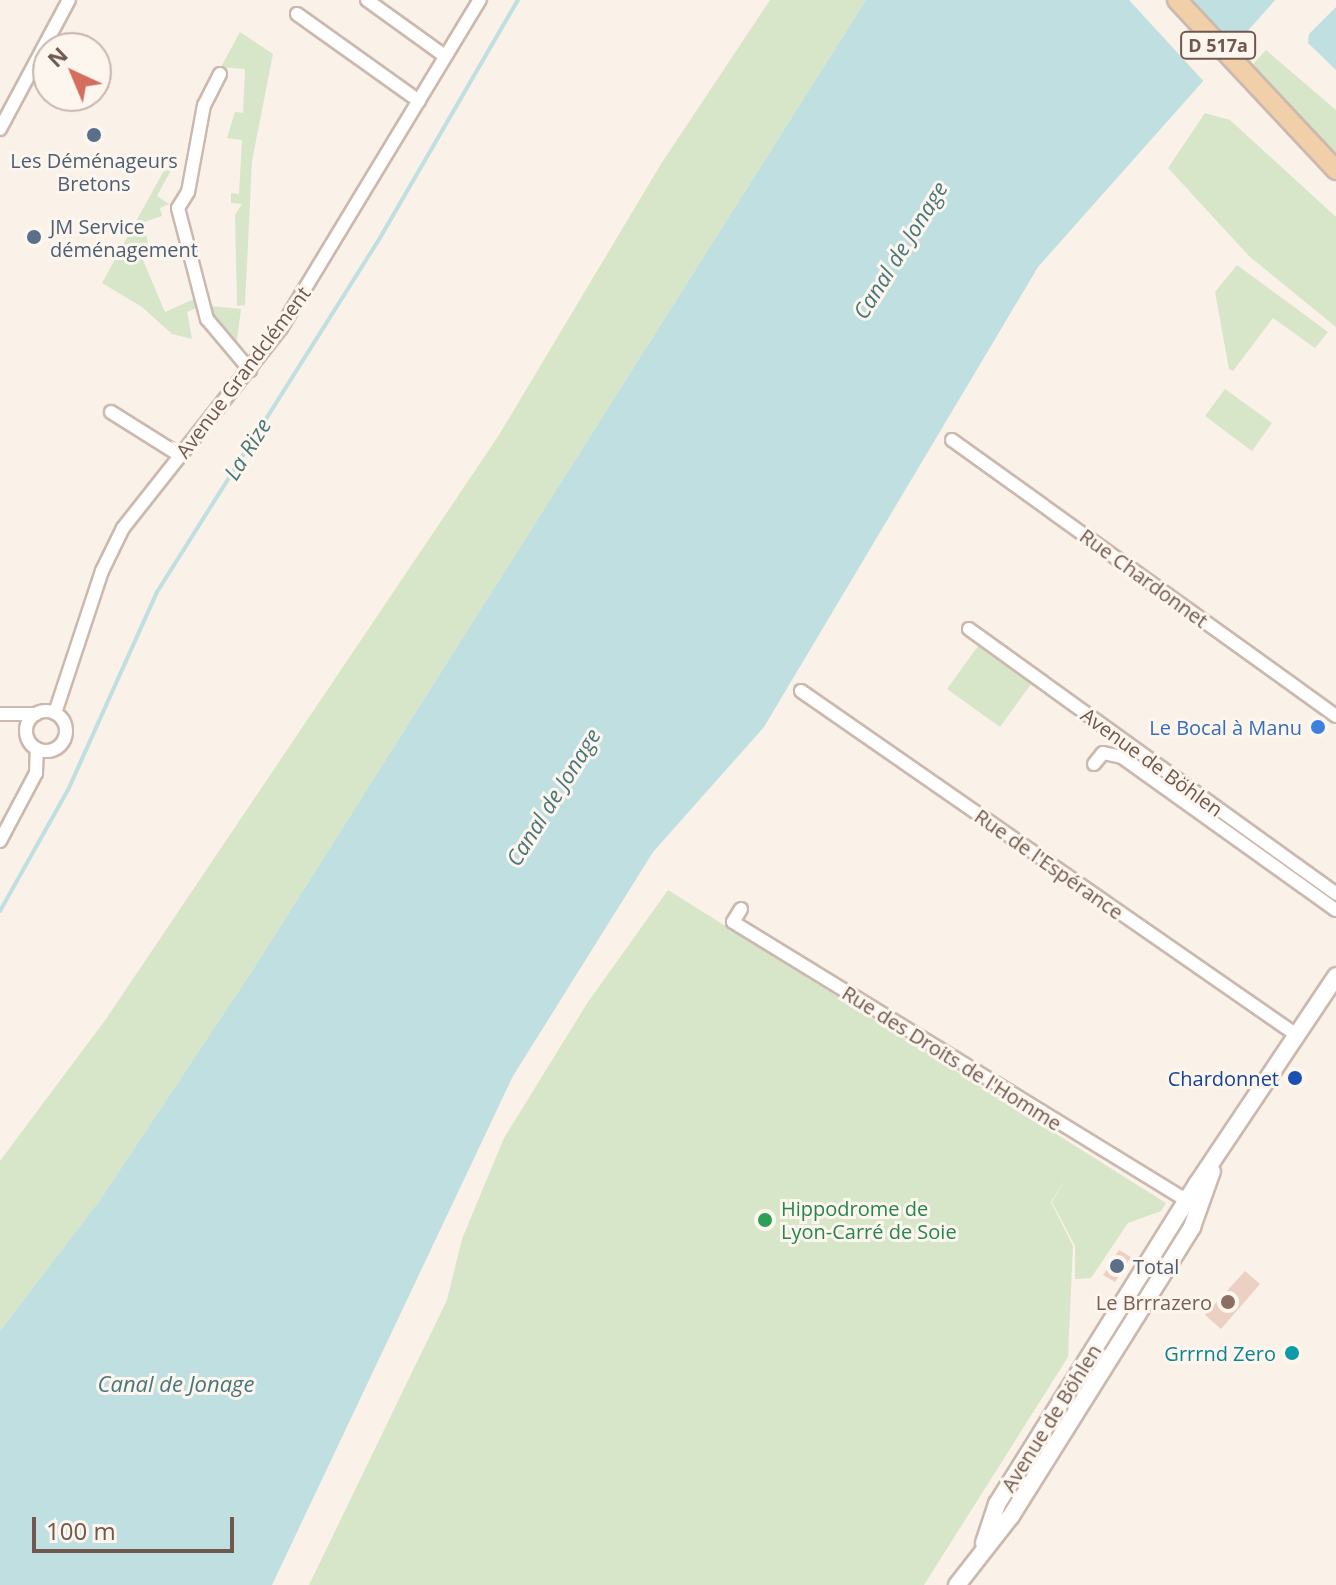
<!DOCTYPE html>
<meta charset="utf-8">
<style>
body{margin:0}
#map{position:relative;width:1336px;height:1585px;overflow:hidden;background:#faf1e8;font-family:"Open Sans",sans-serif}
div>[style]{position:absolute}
.green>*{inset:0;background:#d7e6c8}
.water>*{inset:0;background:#bfdfe1}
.pier>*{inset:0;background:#faf1e8}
.stream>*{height:4px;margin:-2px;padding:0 2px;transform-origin:2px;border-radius:2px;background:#bfdfe1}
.building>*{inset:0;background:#ecd0c3}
.roads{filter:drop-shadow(2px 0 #cbb9af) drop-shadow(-2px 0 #cbb9af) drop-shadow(0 2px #cbb9af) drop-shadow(0 -2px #cbb9af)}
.street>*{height:12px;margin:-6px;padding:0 6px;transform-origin:6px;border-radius:6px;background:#fff}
.street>.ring{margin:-6px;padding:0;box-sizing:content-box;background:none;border:12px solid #fff;border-radius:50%}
.secondary>*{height:16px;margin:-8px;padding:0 8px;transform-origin:8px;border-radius:8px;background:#fff}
.primary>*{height:18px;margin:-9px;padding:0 9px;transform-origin:9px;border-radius:9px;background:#f0cfa9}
.dots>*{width:22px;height:22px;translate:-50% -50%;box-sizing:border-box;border:4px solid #fdf6ee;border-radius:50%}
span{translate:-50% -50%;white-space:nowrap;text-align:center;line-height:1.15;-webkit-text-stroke:6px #fdf6ee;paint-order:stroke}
.shield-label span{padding:2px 6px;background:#fdf6ee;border:2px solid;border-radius:6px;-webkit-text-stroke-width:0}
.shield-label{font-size:18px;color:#71584f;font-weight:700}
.service-label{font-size:20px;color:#4e5e75}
.left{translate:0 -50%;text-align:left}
.street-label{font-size:20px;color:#71584f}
.shop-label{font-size:20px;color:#366cbe}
.right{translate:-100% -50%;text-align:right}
.transit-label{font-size:20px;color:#164399}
.leisure-label{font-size:20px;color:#27864d}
.education-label{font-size:20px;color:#785e54}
.culture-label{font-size:20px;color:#0d838f}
.water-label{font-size:22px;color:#48777b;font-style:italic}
.north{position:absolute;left:32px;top:32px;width:80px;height:80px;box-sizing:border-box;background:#fdf6ee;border:2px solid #c5b7ae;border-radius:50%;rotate:316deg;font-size:22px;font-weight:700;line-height:32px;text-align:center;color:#71584f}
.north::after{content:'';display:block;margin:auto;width:28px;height:36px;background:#d46d5d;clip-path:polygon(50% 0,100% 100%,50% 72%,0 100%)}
.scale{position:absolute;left:32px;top:1517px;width:202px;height:36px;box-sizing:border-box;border:4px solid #71584f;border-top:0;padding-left:10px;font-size:24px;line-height:28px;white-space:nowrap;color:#71584f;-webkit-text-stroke:6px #fdf6ee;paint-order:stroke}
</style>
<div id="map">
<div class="green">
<i style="clip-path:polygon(770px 0,866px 0,254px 968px,100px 1200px,0 1331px,0 1161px,106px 1019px,499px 435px,661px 164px)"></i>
<i style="clip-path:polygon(240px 32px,273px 54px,252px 161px,245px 305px,237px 306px,235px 215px,242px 204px,231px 203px,231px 193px,239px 194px,242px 140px,227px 138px,235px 112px,243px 113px,245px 69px,221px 67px)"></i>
<i style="clip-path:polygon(1266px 50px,1336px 110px,1336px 158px,1264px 86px,1268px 82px,1252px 65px)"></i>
<i style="clip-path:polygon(1205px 113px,1230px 120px,1336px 217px,1336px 327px,1249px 256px,1168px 168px)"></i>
<i style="clip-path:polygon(172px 156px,177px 159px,157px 196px,169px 204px,160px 208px,162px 216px,144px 222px,150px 254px,142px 258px,165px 312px,194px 299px,196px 308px,187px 312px,192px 339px,172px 334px,142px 307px,102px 283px)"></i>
<i style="clip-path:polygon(1237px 265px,1328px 332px,1315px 348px,1273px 318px,1233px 371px,1229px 369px,1215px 292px)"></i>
<i style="clip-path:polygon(210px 306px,241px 309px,236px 348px,215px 323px)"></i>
<i style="clip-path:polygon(1225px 389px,1272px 423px,1252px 451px,1205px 416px)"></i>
<i style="clip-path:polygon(978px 646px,1031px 684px,1000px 727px,947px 689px)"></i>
<i style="clip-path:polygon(668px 890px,1166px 1203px,1161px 1211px,1128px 1223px,1091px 1278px,1075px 1279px,1075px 1246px,1052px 1202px,1067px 1176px,1051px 1202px,1073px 1246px,1068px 1357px,924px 1585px,309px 1585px,447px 1300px,462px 1239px,504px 1138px,588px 1002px)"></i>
</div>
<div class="water">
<i style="clip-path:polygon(866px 0,1275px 0,1038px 267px,764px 727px,653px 852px,513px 1076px,272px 1585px,0 1585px,0 1331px,100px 1200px,254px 968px)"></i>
<i style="clip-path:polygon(1336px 7px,1336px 70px,1308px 43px,1309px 34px)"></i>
</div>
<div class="pier">
<i style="clip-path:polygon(1129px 0,1192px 0,1240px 52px,1208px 86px)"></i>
</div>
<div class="stream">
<i style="left:0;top:911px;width:139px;rotate:-60.7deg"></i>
<i style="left:68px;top:790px;width:217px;rotate:-65.8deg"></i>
<i style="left:157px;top:592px;width:413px;rotate:-57.8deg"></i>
<i style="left:377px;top:243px;width:281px;rotate:-59.9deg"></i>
</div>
<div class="building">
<i style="clip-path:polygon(1119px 1250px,1131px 1257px,1115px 1282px,1103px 1275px)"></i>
<i style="clip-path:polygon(1245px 1271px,1260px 1284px,1221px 1329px,1205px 1315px)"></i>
</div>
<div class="roads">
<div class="street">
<i style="left:367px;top:0;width:96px;rotate:35.7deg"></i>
<i style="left:297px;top:14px;width:150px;rotate:35.5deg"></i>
<i style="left:220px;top:74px;width:35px;rotate:117deg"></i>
<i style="left:204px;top:105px;width:88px;rotate:100.4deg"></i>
<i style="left:188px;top:192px;width:19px;rotate:122deg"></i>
<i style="left:178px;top:208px;width:115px;rotate:75.4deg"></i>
<i style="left:207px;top:319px;width:67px;rotate:49.9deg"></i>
<i style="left:0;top:129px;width:146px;rotate:-61.9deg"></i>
<i style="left:111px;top:412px;width:83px;rotate:32.2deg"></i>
<i style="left:952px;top:440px;width:473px;rotate:35.7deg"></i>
<i style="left:969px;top:629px;width:453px;rotate:35.8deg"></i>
<i style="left:801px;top:691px;width:605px;rotate:34.77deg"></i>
<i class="ring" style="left:26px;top:711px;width:28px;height:28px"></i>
<i style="left:55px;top:713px;width:150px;rotate:-71.7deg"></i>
<i style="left:102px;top:571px;width:48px;rotate:-64deg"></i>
<i style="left:123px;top:528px;width:255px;rotate:-51.7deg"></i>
<i style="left:281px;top:328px;width:384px;rotate:-58.8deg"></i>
<i style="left:0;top:714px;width:36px"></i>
<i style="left:1094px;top:764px;width:14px;rotate:-51deg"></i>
<i style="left:1103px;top:753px;width:19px;rotate:12deg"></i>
<i style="left:1122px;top:757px;width:263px;rotate:35.6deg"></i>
<i style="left:0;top:841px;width:77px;rotate:-62.1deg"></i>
<i style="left:36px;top:773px;width:24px;rotate:-88deg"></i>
<i style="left:741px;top:909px;width:15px;rotate:122deg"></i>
<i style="left:733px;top:922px;width:532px;rotate:31.54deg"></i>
</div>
<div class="secondary">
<i style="left:984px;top:1543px;width:41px;rotate:-71.6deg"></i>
<i style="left:997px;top:1504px;width:377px;rotate:-58deg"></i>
<i style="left:1197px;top:1184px;width:250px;rotate:-56.2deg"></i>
<i style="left:957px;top:1585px;width:88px;rotate:-52deg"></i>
<i style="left:1011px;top:1516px;width:341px;rotate:-57.9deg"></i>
<i style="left:1192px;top:1227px;width:59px;rotate:-70.3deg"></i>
</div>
<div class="primary">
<i style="left:1177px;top:0;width:233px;rotate:46.9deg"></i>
</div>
</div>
<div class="dots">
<i style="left:94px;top:135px;background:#5c6f8a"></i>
<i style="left:34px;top:237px;background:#5c6f8a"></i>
<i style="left:1318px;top:727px;background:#3f7fe0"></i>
<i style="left:1295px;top:1078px;background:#1a4fb4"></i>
<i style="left:765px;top:1220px;background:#2e9e5b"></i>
<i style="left:1117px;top:1266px;background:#5c6f8a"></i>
<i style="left:1228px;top:1302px;background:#8d6e63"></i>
<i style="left:1292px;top:1353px;background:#0f9aa8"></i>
</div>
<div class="shield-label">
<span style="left:1218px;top:45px">D 517a</span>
</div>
<div class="service-label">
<span style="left:94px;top:172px">Les Déménageurs<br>Bretons</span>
<span class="left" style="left:50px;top:238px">JM Service<br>déménagement</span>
<span class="left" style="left:1133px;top:1266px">Total</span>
</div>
<div class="street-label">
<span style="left:243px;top:372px;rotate:-53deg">Avenue Grandclément</span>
<span style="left:1144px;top:578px;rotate:36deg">Rue Chardonnet</span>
<span style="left:1152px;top:762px;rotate:36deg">Avenue de Böhlen</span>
<span style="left:1049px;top:864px;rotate:35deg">Rue de l'Espérance</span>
<span style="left:952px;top:1058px;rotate:32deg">Rue des Droits de l'Homme</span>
<span style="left:1051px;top:1418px;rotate:-58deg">Avenue de Böhlen</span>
</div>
<div class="shop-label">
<span class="right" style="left:1302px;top:727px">Le Bocal à Manu</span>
</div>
<div class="transit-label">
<span class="right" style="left:1279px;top:1078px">Chardonnet</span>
</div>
<div class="leisure-label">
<span class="left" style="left:781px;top:1220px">Hippodrome de<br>Lyon-Carré de Soie</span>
</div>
<div class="education-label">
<span class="right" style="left:1212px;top:1302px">Le Brrrazero</span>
</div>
<div class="culture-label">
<span class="right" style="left:1276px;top:1353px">Grrrnd Zero</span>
</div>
<div class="water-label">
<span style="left:900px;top:250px;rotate:-58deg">Canal de Jonage</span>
<span style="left:247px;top:449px;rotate:-58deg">La Rize</span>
<span style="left:553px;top:797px;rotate:-58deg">Canal de Jonage</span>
<span style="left:176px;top:1384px">Canal de Jonage</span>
</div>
<div class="north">N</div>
<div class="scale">100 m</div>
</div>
